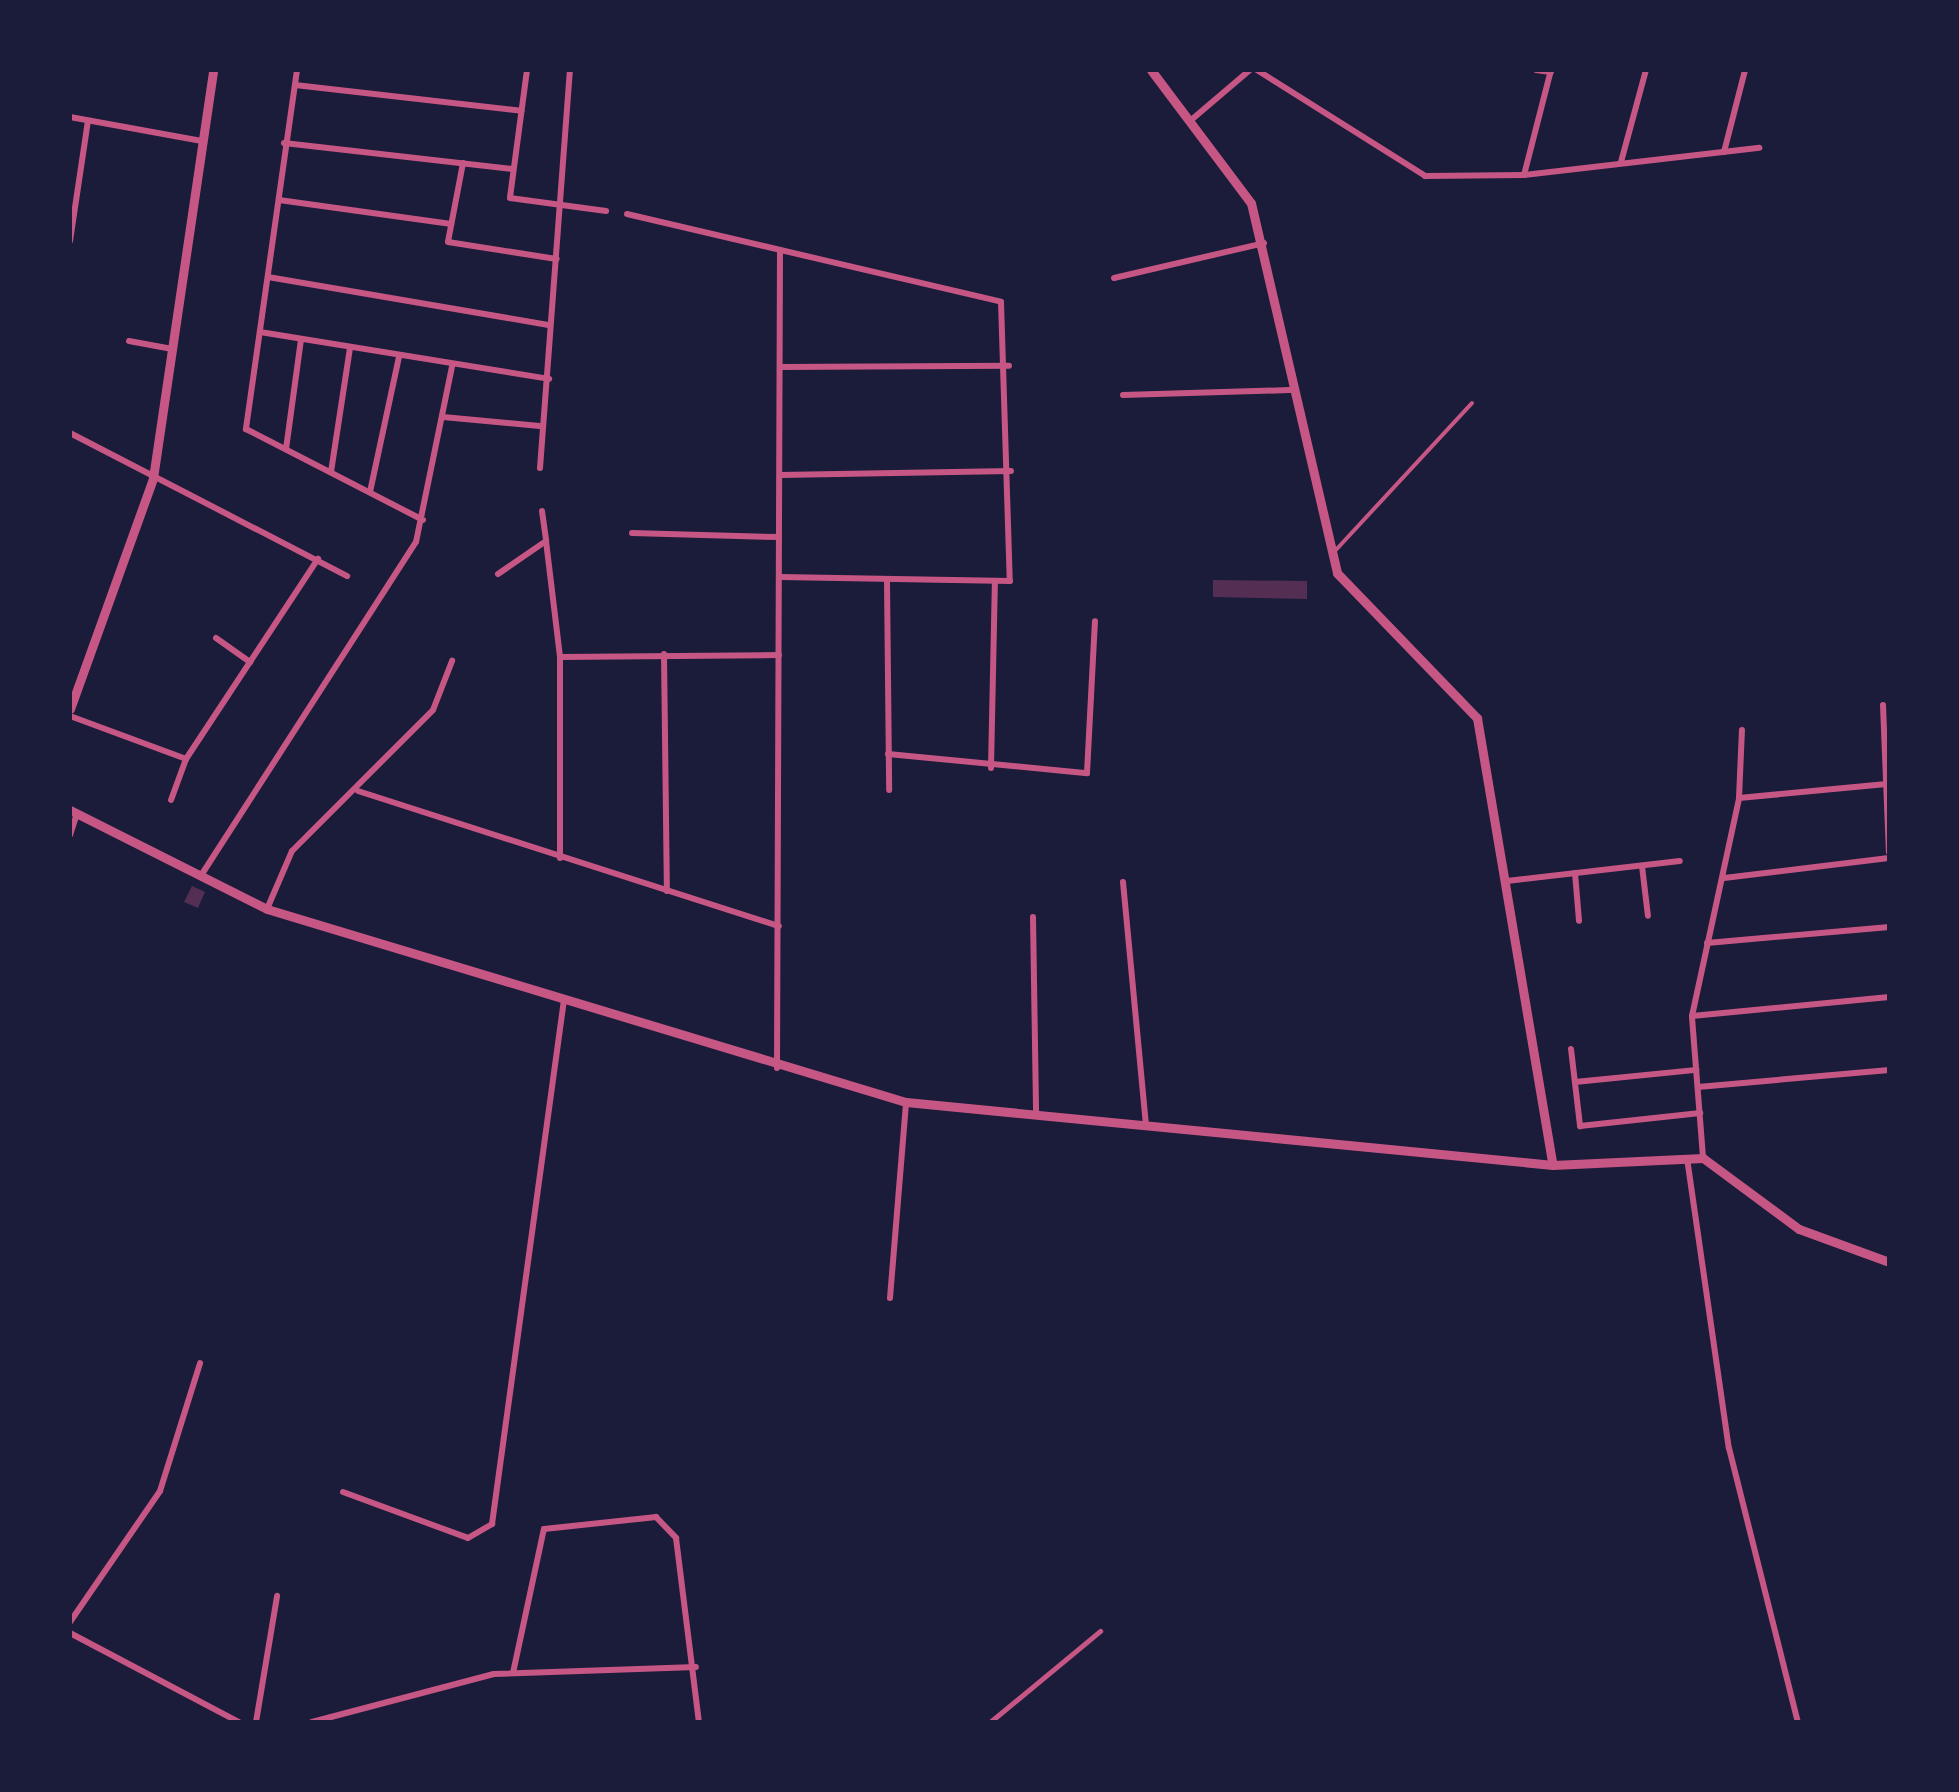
<!DOCTYPE html>
<style>
body{margin:0}
#map{position:relative;width:1959px;height:1792px;overflow:hidden;background:#1b1b3a;font-family:Manrope,sans-serif}
div>[style]{position:absolute}
.building>*{inset:0;background:#542f53}
.service>*{height:4px;margin:-2px;padding:0 2px;transform-origin:2px;border-radius:2px;background:#c65784}
.pedestrian>*{height:5px;margin:-2.5px;padding:0 2.5px;transform-origin:2.5px;border-radius:2.5px;background:#c65784}
.minor>*{height:6px;margin:-3px;padding:0 3px;transform-origin:3px;border-radius:3px;background:#c65784}
.tertiary>*{height:9px;margin:-4.5px;padding:0 4.5px;transform-origin:4.5px;border-radius:4.5px;background:#c65784}
span{translate:-50% -50%;white-space:nowrap;text-align:center;line-height:1.15;-webkit-text-stroke:10px #1b1b3a;paint-order:stroke}
.frame{position:absolute;inset:0;border:72px solid #1b1b3a;pointer-events:none}
</style>
<div id="map">
<div class="building">
<i style="clip-path:polygon(1213px 580px,1307px 581px,1307px 599px,1213px 597px)"></i>
<i style="clip-path:polygon(192px 886px,205px 892px,198px 908px,184px 902px)"></i>
</div>
<div class="service">
<i style="left:1334px;top:552px;width:203px;rotate:-47.2deg"></i>
</div>
<div class="pedestrian">
<i style="left:990px;top:1722px;width:143px;rotate:-39.6deg"></i>
</div>
<div class="minor">
<i style="left:297px;top:70px;width:363px;rotate:98.1deg"></i>
<i style="left:246px;top:429px;width:199px;rotate:27.2deg"></i>
<i style="left:527px;top:70px;width:129px;rotate:97.6deg"></i>
<i style="left:510px;top:198px;width:97px;rotate:7.7deg"></i>
<i style="left:1257px;top:70px;width:199px;rotate:32.2deg"></i>
<i style="left:1425px;top:176px;width:99px;rotate:-0.6deg"></i>
<i style="left:1524px;top:175px;width:237px;rotate:-6.6deg"></i>
<i style="left:1536px;top:70px;width:15px;rotate:8deg"></i>
<i style="left:295px;top:85px;width:228px;rotate:6.5deg"></i>
<i style="left:70px;top:117px;width:134px;rotate:10.3deg"></i>
<i style="left:1190px;top:121px;width:79px;rotate:-40.4deg"></i>
<i style="left:284px;top:143px;width:228px;rotate:6.5deg"></i>
<i style="left:1724px;top:152px;width:85px;rotate:-75.6deg"></i>
<i style="left:1621px;top:162px;width:95px;rotate:-74.8deg"></i>
<i style="left:463px;top:163px;width:80px;rotate:100.8deg"></i>
<i style="left:448px;top:242px;width:110px;rotate:8.9deg"></i>
<i style="left:1524px;top:175px;width:108px;rotate:-75.6deg"></i>
<i style="left:279px;top:200px;width:174px;rotate:7.9deg"></i>
<i style="left:627px;top:214px;width:384px;rotate:13.2deg"></i>
<i style="left:1001px;top:302px;width:279px;rotate:88.2deg"></i>
<i style="left:1010px;top:581px;width:230px;rotate:-179deg"></i>
<i style="left:70px;top:241px;width:121px;rotate:-81.5deg"></i>
<i style="left:268px;top:277px;width:286px;rotate:9.7deg"></i>
<i style="left:1114px;top:278px;width:154px;rotate:-13.1deg"></i>
<i style="left:260px;top:332px;width:293px;rotate:9.2deg"></i>
<i style="left:129px;top:341px;width:44px;rotate:10.5deg"></i>
<i style="left:780px;top:367px;width:229px;rotate:-0.3deg"></i>
<i style="left:1123px;top:395px;width:173px;rotate:-1.7deg"></i>
<i style="left:443px;top:417px;width:97px;rotate:5.3deg"></i>
<i style="left:70px;top:433px;width:312px;rotate:27.3deg"></i>
<i style="left:286px;top:449px;width:110px;rotate:-82.2deg"></i>
<i style="left:540px;top:468px;width:399px;rotate:-85.7deg"></i>
<i style="left:331px;top:472px;width:125px;rotate:-81.3deg"></i>
<i style="left:780px;top:475px;width:231px;rotate:-1deg"></i>
<i style="left:370px;top:492px;width:138px;rotate:-77.9deg"></i>
<i style="left:542px;top:511px;width:30px;rotate:82deg"></i>
<i style="left:632px;top:533px;width:147px;rotate:1.6deg"></i>
<i style="left:498px;top:574px;width:58px;rotate:-34.5deg"></i>
<i style="left:546px;top:541px;width:117px;rotate:83.1deg"></i>
<i style="left:560px;top:657px;width:201px;rotate:90deg"></i>
<i style="left:887px;top:582px;width:208px;rotate:89.4deg"></i>
<i style="left:216px;top:638px;width:42px;rotate:35.2deg"></i>
<i style="left:664px;top:654px;width:237px;rotate:89.3deg"></i>
<i style="left:560px;top:657px;width:219px;rotate:-0.5deg"></i>
<i style="left:1883px;top:705px;width:147px;rotate:87.7deg"></i>
<i style="left:70px;top:716px;width:124px;rotate:20.3deg"></i>
<i style="left:888px;top:754px;width:200px;rotate:5.5deg"></i>
<i style="left:1087px;top:773px;width:152px;rotate:-87deg"></i>
<i style="left:991px;top:768px;width:185px;rotate:-88.8deg"></i>
<i style="left:358px;top:791px;width:442px;rotate:17.8deg"></i>
<i style="left:1739px;top:798px;width:148px;rotate:-5.4deg"></i>
<i style="left:171px;top:800px;width:44px;rotate:-69.9deg"></i>
<i style="left:186px;top:759px;width:240px;rotate:-56.6deg"></i>
<i style="left:70px;top:835px;width:23px;rotate:-72deg"></i>
<i style="left:1642px;top:866px;width:50px;rotate:83.2deg"></i>
<i style="left:1575px;top:873px;width:48px;rotate:85.2deg"></i>
<i style="left:202px;top:874px;width:395px;rotate:-57.2deg"></i>
<i style="left:416px;top:542px;width:179px;rotate:-78.4deg"></i>
<i style="left:1724px;top:878px;width:166px;rotate:-6.9deg"></i>
<i style="left:1507px;top:881px;width:174px;rotate:-6.6deg"></i>
<i style="left:1123px;top:882px;width:245px;rotate:84.6deg"></i>
<i style="left:267px;top:909px;width:63px;rotate:-66.7deg"></i>
<i style="left:292px;top:851px;width:199px;rotate:-45deg"></i>
<i style="left:433px;top:710px;width:53px;rotate:-68.8deg"></i>
<i style="left:1033px;top:917px;width:198px;rotate:89.1deg"></i>
<i style="left:1707px;top:943px;width:183px;rotate:-5deg"></i>
<i style="left:1692px;top:1016px;width:198px;rotate:-5.5deg"></i>
<i style="left:1571px;top:1049px;width:78px;rotate:83.3deg"></i>
<i style="left:1580px;top:1126px;width:121px;rotate:-6.2deg"></i>
<i style="left:777px;top:1068px;width:818px;rotate:-89.79deg"></i>
<i style="left:1575px;top:1082px;width:122px;rotate:-5.7deg"></i>
<i style="left:1698px;top:1087px;width:192px;rotate:-5.1deg"></i>
<i style="left:1703px;top:1157px;width:141px;rotate:-94.5deg"></i>
<i style="left:1692px;top:1016px;width:223px;rotate:-77.8deg"></i>
<i style="left:1739px;top:798px;width:68px;rotate:-87.5deg"></i>
<i style="left:1687px;top:1158px;width:293px;rotate:81.8deg"></i>
<i style="left:1729px;top:1448px;width:283px;rotate:75.9deg"></i>
<i style="left:890px;top:1298px;width:197px;rotate:-85.3deg"></i>
<i style="left:343px;top:1492px;width:133px;rotate:20.2deg"></i>
<i style="left:468px;top:1538px;width:28px;rotate:-30deg"></i>
<i style="left:492px;top:1524px;width:529px;rotate:-82.18deg"></i>
<i style="left:70px;top:1622px;width:159px;rotate:-55.5deg"></i>
<i style="left:160px;top:1491px;width:134px;rotate:-72.6deg"></i>
<i style="left:70px;top:1633px;width:191px;rotate:27.8deg"></i>
<i style="left:513px;top:1673px;width:147px;rotate:-77.9deg"></i>
<i style="left:544px;top:1529px;width:113px;rotate:-6.1deg"></i>
<i style="left:656px;top:1517px;width:29px;rotate:46deg"></i>
<i style="left:676px;top:1538px;width:185px;rotate:82.9deg"></i>
<i style="left:256px;top:1722px;width:128px;rotate:-80.5deg"></i>
<i style="left:312px;top:1722px;width:188px;rotate:-14.8deg"></i>
<i style="left:494px;top:1674px;width:202px;rotate:-2deg"></i>
</div>
<div class="tertiary">
<i style="left:1151px;top:70px;width:166px;rotate:53.1deg"></i>
<i style="left:1251px;top:203px;width:380px;rotate:76.9deg"></i>
<i style="left:1337px;top:573px;width:202px;rotate:46deg"></i>
<i style="left:1477px;top:718px;width:453px;rotate:80.4deg"></i>
<i style="left:70px;top:709px;width:245px;rotate:-70.2deg"></i>
<i style="left:153px;top:478px;width:412px;rotate:-81.6deg"></i>
<i style="left:70px;top:810px;width:220px;rotate:26.7deg"></i>
<i style="left:267px;top:909px;width:668px;rotate:16.81deg"></i>
<i style="left:906px;top:1102px;width:650px;rotate:5.56deg"></i>
<i style="left:1553px;top:1165px;width:150px;rotate:-2.7deg"></i>
<i style="left:1703px;top:1158px;width:119px;rotate:36.5deg"></i>
<i style="left:1799px;top:1229px;width:96px;rotate:20.1deg"></i>
</div>
<div class="frame"></div>
</div>
